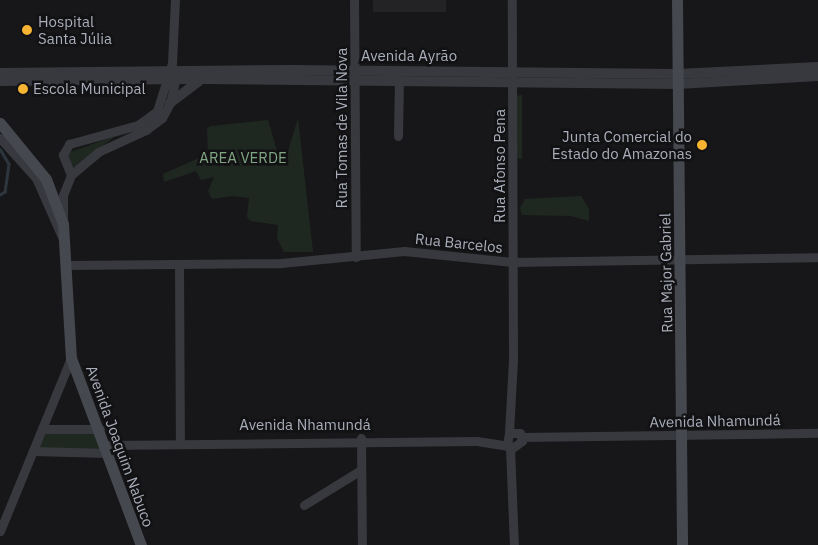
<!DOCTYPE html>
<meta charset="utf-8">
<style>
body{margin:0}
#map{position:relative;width:818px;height:545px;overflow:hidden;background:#171719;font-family:"IBM Plex Sans",sans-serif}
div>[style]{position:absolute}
.built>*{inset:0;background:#232326}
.green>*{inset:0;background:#1f2820}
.stream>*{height:2.5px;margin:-1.25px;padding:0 1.25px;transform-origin:1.25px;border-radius:1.25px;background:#2d363e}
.minor>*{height:9px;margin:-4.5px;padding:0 4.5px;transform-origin:4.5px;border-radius:4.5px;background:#38393f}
.tertiary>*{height:10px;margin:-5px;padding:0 5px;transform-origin:5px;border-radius:5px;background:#38393f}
.secondary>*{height:11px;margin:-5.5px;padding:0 5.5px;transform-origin:5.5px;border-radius:5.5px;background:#46484f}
.dots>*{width:14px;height:14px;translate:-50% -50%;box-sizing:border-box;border:2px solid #121214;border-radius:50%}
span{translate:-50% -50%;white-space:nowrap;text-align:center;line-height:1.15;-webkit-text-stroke:5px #121214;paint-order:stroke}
.poi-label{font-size:15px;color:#a9aeba}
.left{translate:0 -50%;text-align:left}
.right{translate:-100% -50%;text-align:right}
.street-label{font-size:15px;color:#a9aeba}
.park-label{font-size:15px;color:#80a582}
</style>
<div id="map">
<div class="built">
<i style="clip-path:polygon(373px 0,446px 0,446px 12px,373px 12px)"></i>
</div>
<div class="green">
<i style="clip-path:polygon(522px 95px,522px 159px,520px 159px,516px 157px,515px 96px)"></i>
<i style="clip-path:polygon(298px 118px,313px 252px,284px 252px,277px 238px,278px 225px,251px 221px,247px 217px,249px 198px,232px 196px,212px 199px,208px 191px,214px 177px,201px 180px,196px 171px,164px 182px,163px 174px,208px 154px,207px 128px,211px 126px,268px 120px,277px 151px,288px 151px)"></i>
<i style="clip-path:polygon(115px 136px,73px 170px,66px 161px,68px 153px)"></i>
<i style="clip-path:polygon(581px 196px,589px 209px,589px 221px,571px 216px,522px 215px,520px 208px,525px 199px)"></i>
<i style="clip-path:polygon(98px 431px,105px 450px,38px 451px,45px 432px)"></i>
</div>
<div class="stream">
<i style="left:0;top:149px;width:17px;rotate:59deg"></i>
<i style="left:9px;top:164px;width:28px;rotate:98deg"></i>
<i style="left:5px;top:192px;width:6px;rotate:149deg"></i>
</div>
<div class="minor">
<i style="left:354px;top:0;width:257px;rotate:89.6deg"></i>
<i style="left:398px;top:136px;width:55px;rotate:-89deg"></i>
<i style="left:0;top:138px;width:54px;rotate:48deg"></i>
<i style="left:36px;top:178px;width:64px;rotate:66.2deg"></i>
<i style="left:71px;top:175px;width:22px;rotate:-112deg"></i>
<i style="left:63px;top:155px;width:13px;rotate:-61deg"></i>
<i style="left:69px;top:144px;width:72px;rotate:-15.4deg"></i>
<i style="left:138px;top:125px;width:24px;rotate:-36deg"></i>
<i style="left:157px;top:111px;width:50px;rotate:-72.6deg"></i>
<i style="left:172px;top:63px;width:63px;rotate:-87.3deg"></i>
<i style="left:63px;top:219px;width:24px;rotate:-90deg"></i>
<i style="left:63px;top:195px;width:22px;rotate:-68deg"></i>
<i style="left:71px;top:175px;width:35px;rotate:-40deg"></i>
<i style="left:98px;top:152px;width:53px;rotate:-24.6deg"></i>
<i style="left:146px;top:130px;width:20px;rotate:-37deg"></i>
<i style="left:162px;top:118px;width:17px;rotate:-62deg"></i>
<i style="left:170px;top:103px;width:31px;rotate:-77deg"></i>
<i style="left:67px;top:265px;width:214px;rotate:-0.5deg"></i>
<i style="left:281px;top:263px;width:124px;rotate:-5.6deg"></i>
<i style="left:404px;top:251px;width:110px;rotate:5.8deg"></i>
<i style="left:513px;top:262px;width:305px;rotate:-0.9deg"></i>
<i style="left:179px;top:266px;width:178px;rotate:89.7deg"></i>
<i style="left:42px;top:429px;width:58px"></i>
<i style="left:509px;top:433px;width:74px;rotate:-86.9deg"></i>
<i style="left:513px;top:359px;width:359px;rotate:-90.2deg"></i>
<i style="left:522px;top:437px;width:296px;rotate:-0.8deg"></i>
<i style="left:361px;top:438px;width:107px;rotate:89.5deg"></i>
<i style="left:106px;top:445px;width:371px;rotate:-0.6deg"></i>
<i style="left:477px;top:441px;width:37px;rotate:9deg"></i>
<i style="left:514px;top:447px;width:10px;rotate:-37deg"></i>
<i style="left:522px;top:441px;width:8px;rotate:-104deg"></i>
<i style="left:520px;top:433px;width:11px;rotate:180deg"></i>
<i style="left:509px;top:433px;width:11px;rotate:100deg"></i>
<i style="left:510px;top:447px;width:98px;rotate:87.7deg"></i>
<i style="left:33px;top:451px;width:75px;rotate:1.5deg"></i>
<i style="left:304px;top:505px;width:67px;rotate:-31.6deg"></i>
<i style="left:0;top:531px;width:187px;rotate:-67.7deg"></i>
</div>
<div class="tertiary">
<i style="left:0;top:73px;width:292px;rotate:-0.6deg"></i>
<i style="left:292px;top:70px;width:386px;rotate:0.6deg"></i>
<i style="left:678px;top:74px;width:140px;rotate:-2.9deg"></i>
<i style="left:0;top:81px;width:205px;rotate:-0.6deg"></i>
<i style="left:205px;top:79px;width:473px;rotate:0.6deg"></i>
<i style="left:678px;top:84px;width:140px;rotate:-3.3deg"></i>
<i style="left:170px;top:103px;width:36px;rotate:-37deg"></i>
</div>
<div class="secondary">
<i style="left:677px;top:0;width:545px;rotate:89.47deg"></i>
<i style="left:0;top:123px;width:72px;rotate:50.6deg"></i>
<i style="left:46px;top:179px;width:48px;rotate:69.3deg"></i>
<i style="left:63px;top:224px;width:134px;rotate:86.6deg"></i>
<i style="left:71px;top:358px;width:200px;rotate:69.5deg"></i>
</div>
<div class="dots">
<i style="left:27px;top:30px;background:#f7b332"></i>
<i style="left:23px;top:89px;background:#f7b332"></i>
<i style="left:702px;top:145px;background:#f7b332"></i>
</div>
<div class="poi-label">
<span class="left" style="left:38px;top:30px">Hospital<br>Santa Júlia</span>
<span class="left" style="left:33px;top:89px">Escola Municipal</span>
<span class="right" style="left:692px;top:145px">Junta Comercial do<br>Estado do Amazonas</span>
</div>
<div class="street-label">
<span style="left:409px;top:56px">Avenida Ayrão</span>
<span style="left:342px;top:128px;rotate:-90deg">Rua Tomas de Vila Nova</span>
<span style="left:500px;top:166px;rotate:-90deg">Rua Afonso Pena</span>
<span style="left:459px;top:243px;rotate:6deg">Rua Barcelos</span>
<span style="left:666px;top:273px;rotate:-91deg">Rua Major Gabriel</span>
<span style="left:715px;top:421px;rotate:-1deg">Avenida Nhamundá</span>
<span style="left:305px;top:425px">Avenida Nhamundá</span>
<span style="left:120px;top:446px;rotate:70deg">Avenida Joaquim Nabuco</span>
</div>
<div class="park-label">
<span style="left:243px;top:158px">AREA VERDE</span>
</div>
</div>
